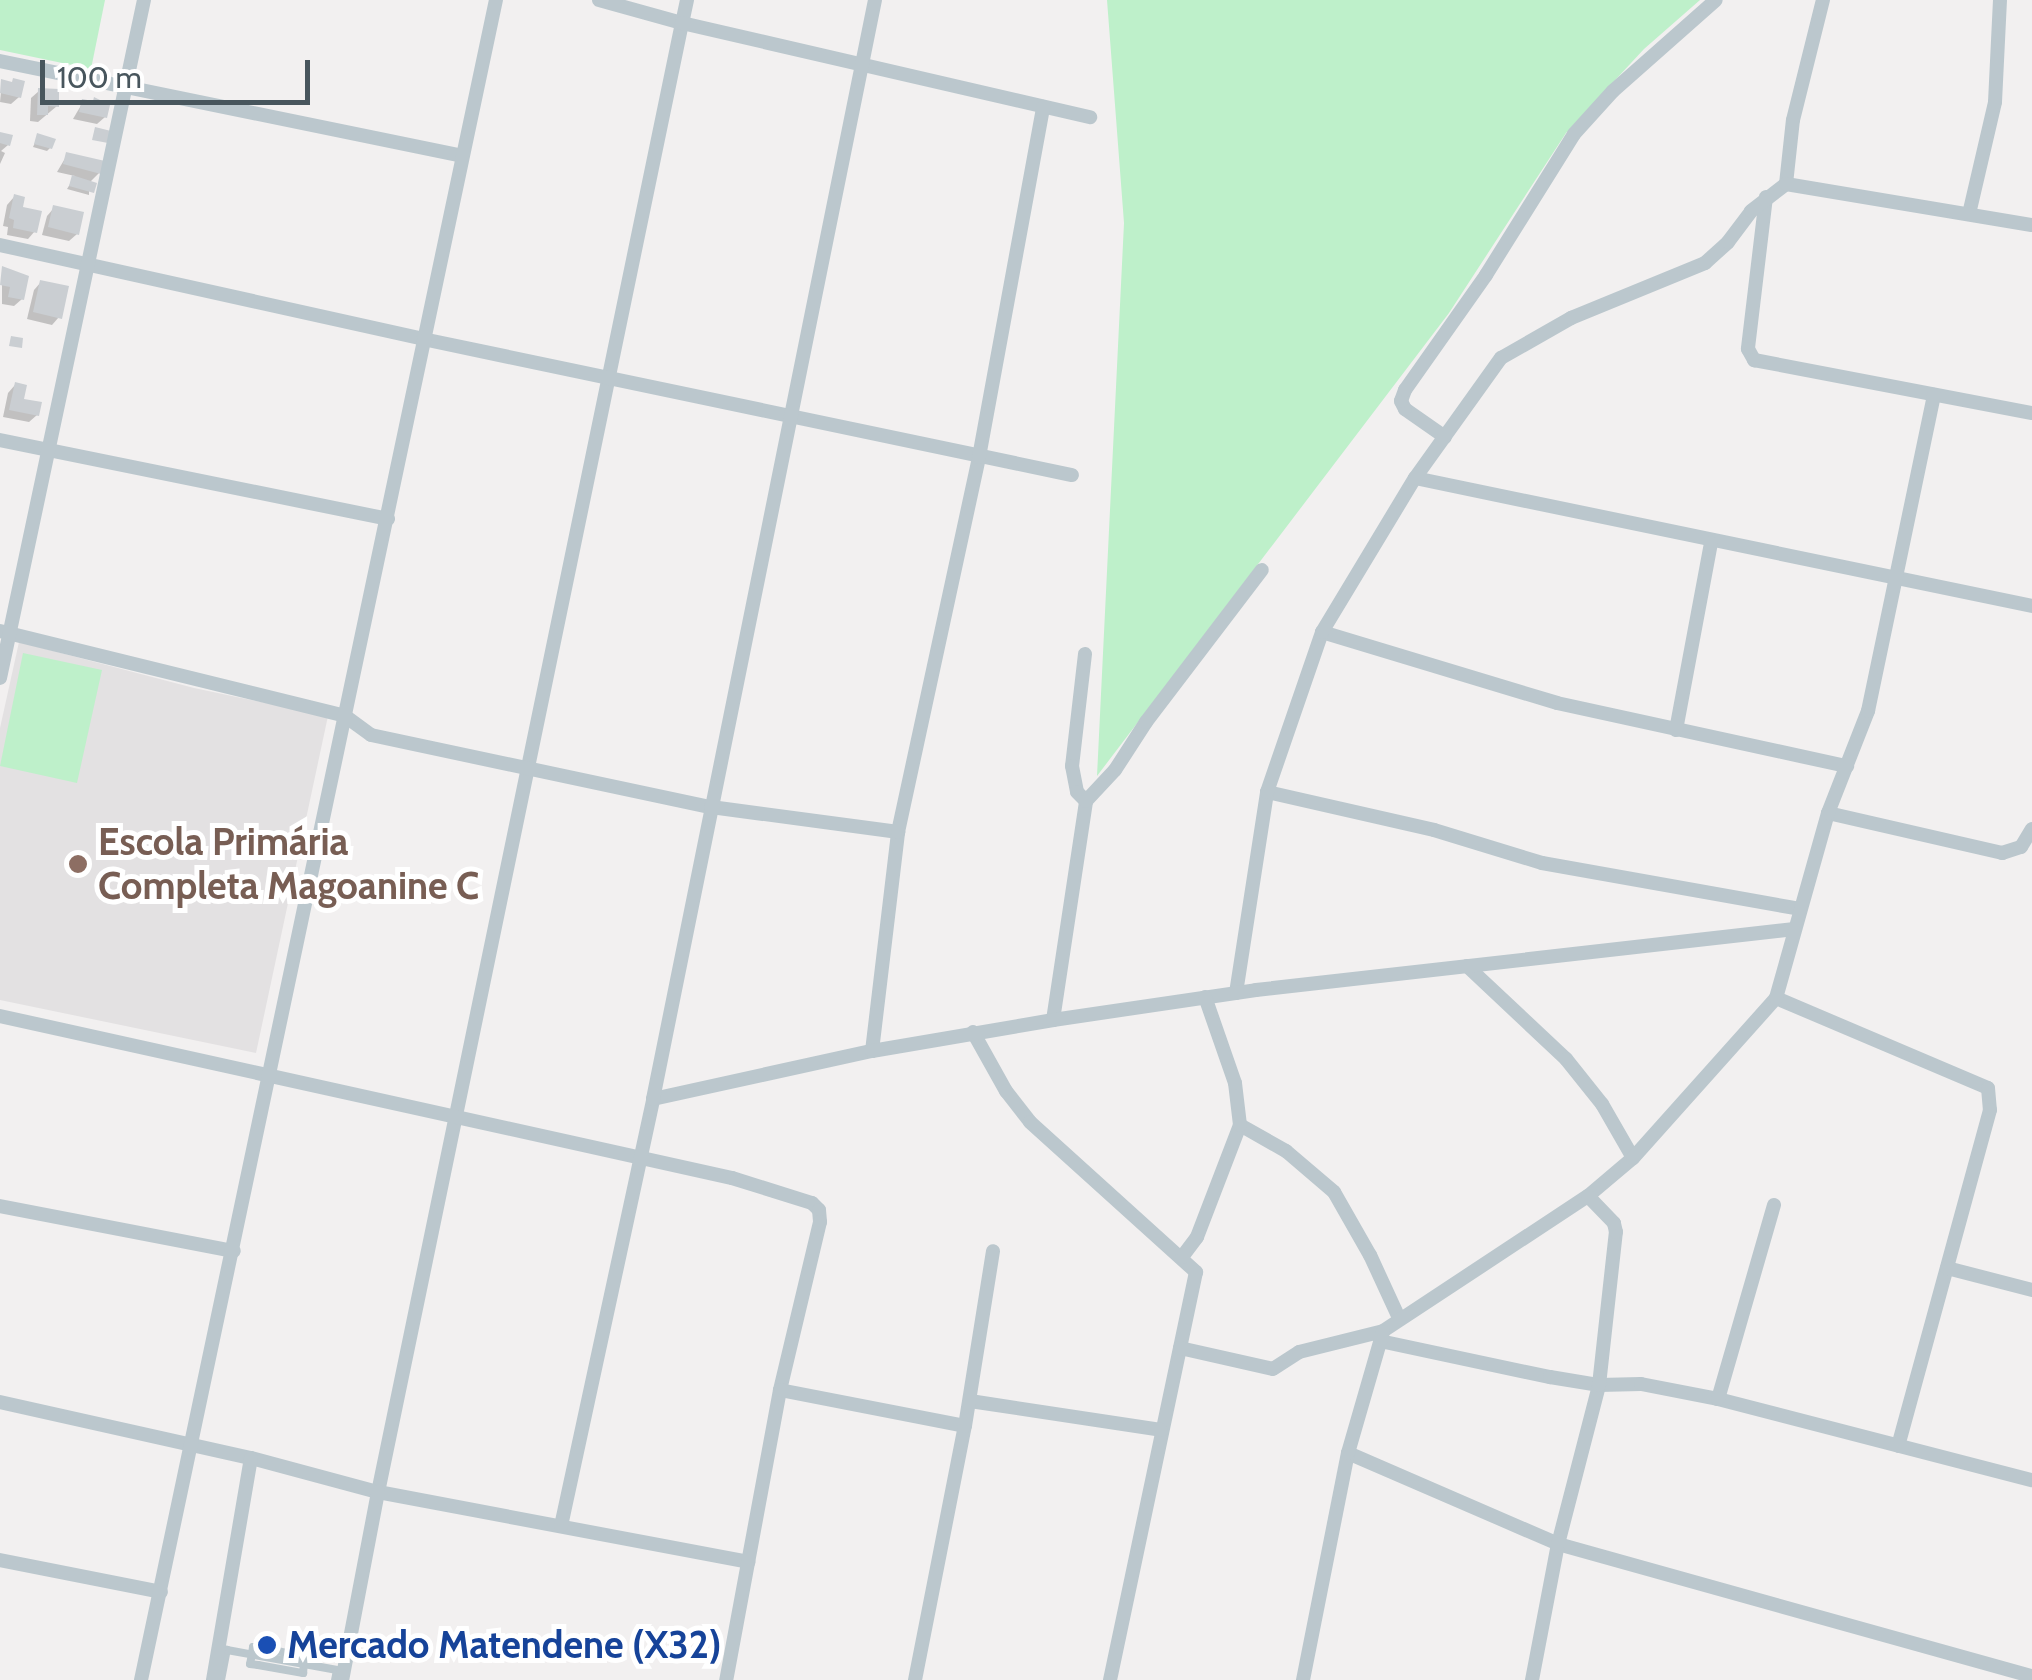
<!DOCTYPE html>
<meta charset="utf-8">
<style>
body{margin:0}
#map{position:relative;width:2032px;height:1680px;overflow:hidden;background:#f2f0f0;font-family:Cabin,sans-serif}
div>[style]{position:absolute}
.education>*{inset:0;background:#e3e1e2}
.green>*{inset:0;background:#bef0ca}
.shadow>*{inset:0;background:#0003}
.building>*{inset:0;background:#caced2}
.service>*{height:8px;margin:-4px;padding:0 4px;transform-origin:4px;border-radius:4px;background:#bbc7cd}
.minor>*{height:14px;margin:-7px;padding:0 7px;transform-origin:7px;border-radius:7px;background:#bbc7cd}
.dots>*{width:28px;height:28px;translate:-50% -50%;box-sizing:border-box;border:5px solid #fff;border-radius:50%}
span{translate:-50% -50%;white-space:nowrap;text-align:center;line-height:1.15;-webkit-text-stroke:10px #fff;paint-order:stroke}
.education-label{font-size:38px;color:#785e54;font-weight:700}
.left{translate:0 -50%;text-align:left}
.transit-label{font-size:38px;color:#164399;font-weight:700}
.scale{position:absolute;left:40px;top:60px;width:270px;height:45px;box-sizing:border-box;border:5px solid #48565d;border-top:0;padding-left:12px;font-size:30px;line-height:35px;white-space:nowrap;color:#48565d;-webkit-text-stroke:8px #fff;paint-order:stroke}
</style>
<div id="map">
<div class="education">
<i style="clip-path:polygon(19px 642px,194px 688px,328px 716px,256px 1053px,0 1000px,0 728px)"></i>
</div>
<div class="green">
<i style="clip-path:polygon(0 0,105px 0,91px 69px,0 50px)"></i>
<i style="clip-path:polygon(1107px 0,1700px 0,1644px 49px,1566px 133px,1449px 313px,1097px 776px,1124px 223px)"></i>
<i style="clip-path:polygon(23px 653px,102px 670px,77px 783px,0 766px)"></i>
</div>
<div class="shadow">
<i style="clip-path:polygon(2px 82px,19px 97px,11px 104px,0 102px)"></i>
<i style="clip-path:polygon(39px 91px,57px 106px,38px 122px,30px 121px,31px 98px)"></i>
<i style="clip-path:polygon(83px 102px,105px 117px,97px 124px,73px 119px)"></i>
<i style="clip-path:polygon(0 135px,8px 145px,1px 151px,5px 153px,0 164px)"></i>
<i style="clip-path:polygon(38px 136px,50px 148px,47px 151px,33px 147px)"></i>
<i style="clip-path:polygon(67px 155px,99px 173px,89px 183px,89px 195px,67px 189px,75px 176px,57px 172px)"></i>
<i style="clip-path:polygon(14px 197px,35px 231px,28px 239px,7px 235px,8px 227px,3px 226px,7px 205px)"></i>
<i style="clip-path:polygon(54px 208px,77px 234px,69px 241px,42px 235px,47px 216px)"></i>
<i style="clip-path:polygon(2px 269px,22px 299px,14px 306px,2px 304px)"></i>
<i style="clip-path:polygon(41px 282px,59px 317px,52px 325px,27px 319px,34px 290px)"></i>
<i style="clip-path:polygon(15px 385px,21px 401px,37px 415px,29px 422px,3px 417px,8px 393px)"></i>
</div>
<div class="building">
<i style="clip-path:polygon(13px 78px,25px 81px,21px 98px,0 93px,1px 79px,12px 82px)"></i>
<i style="clip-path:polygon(38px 88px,59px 89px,59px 107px,48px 106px,48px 115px,37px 115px)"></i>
<i style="clip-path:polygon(94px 97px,110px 105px,107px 118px,79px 112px,82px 99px,93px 101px)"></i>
<i style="clip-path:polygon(95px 127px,111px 131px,108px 143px,92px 140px)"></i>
<i style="clip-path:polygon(0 132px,13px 135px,10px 146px,0 143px)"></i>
<i style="clip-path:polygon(37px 133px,56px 139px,52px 149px,34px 144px)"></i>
<i style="clip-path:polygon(66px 152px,105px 161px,101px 174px,63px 164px)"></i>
<i style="clip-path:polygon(72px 175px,97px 183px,94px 193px,69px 186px)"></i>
<i style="clip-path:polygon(14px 194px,25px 197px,23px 207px,42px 211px,37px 233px,13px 228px,14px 220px,9px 218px)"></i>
<i style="clip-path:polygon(53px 205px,84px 212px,79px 235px,48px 227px)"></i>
<i style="clip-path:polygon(2px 266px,29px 276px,24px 300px,8px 297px,10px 287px,0 285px)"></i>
<i style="clip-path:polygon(40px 280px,69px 286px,62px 319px,33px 312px)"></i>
<i style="clip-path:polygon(11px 336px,23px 338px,22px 348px,9px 346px)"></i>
<i style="clip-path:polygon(15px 382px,27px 385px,24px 399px,42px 402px,39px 416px,9px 410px)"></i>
</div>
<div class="service">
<i style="left:252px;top:1654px;width:10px;rotate:101deg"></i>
<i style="left:250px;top:1664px;width:8px;rotate:7deg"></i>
<i style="left:258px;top:1665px;width:46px;rotate:10.1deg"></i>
<i style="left:303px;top:1673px;width:9px;rotate:-84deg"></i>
<i style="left:252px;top:1654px;width:7px;rotate:-82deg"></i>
<i style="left:253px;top:1647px;width:16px;rotate:7deg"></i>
<i style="left:269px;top:1649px;width:37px;rotate:13deg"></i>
<i style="left:305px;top:1657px;width:7px;rotate:98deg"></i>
<i style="left:221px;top:1680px;width:31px;rotate:-79deg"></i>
<i style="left:227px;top:1650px;width:112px;rotate:10.3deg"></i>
<i style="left:337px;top:1670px;width:10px;rotate:101deg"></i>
</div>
<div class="minor">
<i style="left:599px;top:0;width:86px;rotate:15.5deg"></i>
<i style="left:682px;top:23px;width:1500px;rotate:101.69deg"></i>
<i style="left:378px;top:1492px;width:377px;rotate:10.7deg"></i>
<i style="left:687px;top:0;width:24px;rotate:102deg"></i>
<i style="left:682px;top:23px;width:419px;rotate:13deg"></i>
<i style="left:0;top:61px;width:472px;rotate:11.6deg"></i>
<i style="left:1786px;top:184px;width:64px;rotate:-83.8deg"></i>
<i style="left:1793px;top:120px;width:124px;rotate:-76deg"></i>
<i style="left:1766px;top:197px;width:153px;rotate:96.8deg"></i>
<i style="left:1748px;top:349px;width:13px;rotate:61deg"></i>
<i style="left:1754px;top:360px;width:283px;rotate:10.8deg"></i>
<i style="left:1969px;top:214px;width:115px;rotate:-76.9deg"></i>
<i style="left:1995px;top:102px;width:102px;rotate:-87.2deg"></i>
<i style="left:0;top:245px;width:433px;rotate:12.5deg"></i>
<i style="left:423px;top:339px;width:663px;rotate:11.84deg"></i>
<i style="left:1445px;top:437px;width:49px;rotate:-145deg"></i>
<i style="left:1405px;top:409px;width:9px;rotate:-117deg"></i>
<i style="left:1401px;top:401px;width:12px;rotate:-70deg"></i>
<i style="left:1405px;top:390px;width:141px;rotate:-54.8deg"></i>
<i style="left:1486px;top:275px;width:166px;rotate:-58deg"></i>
<i style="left:1574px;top:134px;width:58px;rotate:-47.8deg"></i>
<i style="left:1613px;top:91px;width:137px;rotate:-41.5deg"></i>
<i style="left:0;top:440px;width:396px;rotate:11.5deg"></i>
<i style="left:1415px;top:478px;width:630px;rotate:11.72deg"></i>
<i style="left:0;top:631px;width:355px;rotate:13.8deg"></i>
<i style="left:345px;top:716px;width:32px;rotate:36deg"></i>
<i style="left:371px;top:735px;width:348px;rotate:12deg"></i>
<i style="left:711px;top:807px;width:189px;rotate:7.6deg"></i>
<i style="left:1322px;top:632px;width:245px;rotate:16.8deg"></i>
<i style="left:1557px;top:703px;width:297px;rotate:12.3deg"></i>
<i style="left:1085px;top:654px;width:113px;rotate:96.6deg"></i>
<i style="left:1072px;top:766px;width:26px;rotate:79deg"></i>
<i style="left:1077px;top:792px;width:13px;rotate:45deg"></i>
<i style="left:0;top:678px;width:693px;rotate:-78.01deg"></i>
<i style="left:1676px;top:730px;width:190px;rotate:-79.4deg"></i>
<i style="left:1267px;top:792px;width:171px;rotate:12.8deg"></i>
<i style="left:1434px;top:830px;width:113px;rotate:17deg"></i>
<i style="left:1542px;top:863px;width:262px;rotate:10.1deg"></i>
<i style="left:1828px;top:813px;width:179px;rotate:12.9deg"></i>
<i style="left:2002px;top:853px;width:20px;rotate:-18deg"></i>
<i style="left:2021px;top:847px;width:21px;rotate:-59deg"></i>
<i style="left:1467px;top:966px;width:136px;rotate:43.2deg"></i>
<i style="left:1566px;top:1059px;width:58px;rotate:51.3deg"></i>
<i style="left:1602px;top:1104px;width:62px;rotate:60.1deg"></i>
<i style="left:1236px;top:993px;width:203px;rotate:-81.2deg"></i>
<i style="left:1267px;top:792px;width:169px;rotate:-71deg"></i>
<i style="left:1322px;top:632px;width:180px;rotate:-58.9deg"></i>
<i style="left:1415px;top:478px;width:148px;rotate:-54.4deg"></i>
<i style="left:1501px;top:358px;width:81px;rotate:-29.7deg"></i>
<i style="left:1571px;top:318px;width:145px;rotate:-22.3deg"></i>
<i style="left:1705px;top:263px;width:31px;rotate:-42deg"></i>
<i style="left:1728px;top:242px;width:39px;rotate:-53deg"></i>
<i style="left:1751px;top:211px;width:44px;rotate:-37.6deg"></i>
<i style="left:1786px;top:184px;width:249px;rotate:9.5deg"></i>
<i style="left:1776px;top:998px;width:230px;rotate:23deg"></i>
<i style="left:1988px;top:1088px;width:22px;rotate:85deg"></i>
<i style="left:1990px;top:1110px;width:348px;rotate:105.3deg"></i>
<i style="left:0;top:1016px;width:750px;rotate:12.48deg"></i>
<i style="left:732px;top:1178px;width:84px;rotate:17.4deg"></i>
<i style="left:812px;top:1203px;width:10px;rotate:45deg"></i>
<i style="left:819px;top:1210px;width:12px;rotate:85deg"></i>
<i style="left:820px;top:1222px;width:173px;rotate:103.4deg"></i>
<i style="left:780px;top:1390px;width:295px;rotate:100.5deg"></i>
<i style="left:1053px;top:1020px;width:221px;rotate:-81.4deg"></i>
<i style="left:1086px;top:801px;width:42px;rotate:-46.9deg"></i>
<i style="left:1115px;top:770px;width:57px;rotate:-57.1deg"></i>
<i style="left:1146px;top:722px;width:191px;rotate:-52.7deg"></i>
<i style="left:973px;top:1032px;width:68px;rotate:60.8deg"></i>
<i style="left:1006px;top:1091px;width:39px;rotate:52deg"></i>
<i style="left:1030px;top:1122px;width:224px;rotate:42.1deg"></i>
<i style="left:1196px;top:1272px;width:417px;rotate:101.9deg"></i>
<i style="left:872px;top:1051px;width:221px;rotate:-83.2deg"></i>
<i style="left:898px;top:832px;width:384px;rotate:-77.8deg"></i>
<i style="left:979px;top:457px;width:356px;rotate:-79.6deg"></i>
<i style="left:653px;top:1099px;width:224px;rotate:-12.4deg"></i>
<i style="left:872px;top:1051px;width:184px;rotate:-9.7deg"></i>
<i style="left:1053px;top:1020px;width:205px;rotate:-8.4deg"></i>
<i style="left:1256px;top:990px;width:542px;rotate:-6.46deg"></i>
<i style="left:1240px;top:1125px;width:53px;rotate:29.5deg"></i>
<i style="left:1286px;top:1151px;width:63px;rotate:40.5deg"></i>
<i style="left:1334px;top:1192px;width:73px;rotate:60.3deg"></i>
<i style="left:1370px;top:1255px;width:69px;rotate:65.3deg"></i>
<i style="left:0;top:1206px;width:238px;rotate:10.9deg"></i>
<i style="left:1182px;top:1257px;width:25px;rotate:-53deg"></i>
<i style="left:1197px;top:1237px;width:120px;rotate:-69deg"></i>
<i style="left:1240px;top:1125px;width:42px;rotate:-96.8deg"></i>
<i style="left:1235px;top:1083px;width:91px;rotate:-109.2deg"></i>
<i style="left:1947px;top:1268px;width:88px;rotate:14.5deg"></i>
<i style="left:1380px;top:1341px;width:174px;rotate:12deg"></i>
<i style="left:1550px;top:1377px;width:50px;rotate:9.3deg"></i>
<i style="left:1599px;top:1385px;width:42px;rotate:-1.4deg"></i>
<i style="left:1641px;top:1384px;width:78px;rotate:11deg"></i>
<i style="left:1718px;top:1399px;width:324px;rotate:14.5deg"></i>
<i style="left:1180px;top:1348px;width:95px;rotate:12.7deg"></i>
<i style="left:1273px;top:1369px;width:31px;rotate:-33deg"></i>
<i style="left:1299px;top:1352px;width:87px;rotate:-14deg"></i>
<i style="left:1383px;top:1331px;width:245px;rotate:-33.4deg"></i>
<i style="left:1588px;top:1196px;width:59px;rotate:-40.2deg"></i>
<i style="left:1633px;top:1158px;width:215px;rotate:-48.2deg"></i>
<i style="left:1776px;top:998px;width:192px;rotate:-74.3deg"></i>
<i style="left:1828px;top:813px;width:110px;rotate:-68.6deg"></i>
<i style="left:1868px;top:711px;width:323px;rotate:-78.2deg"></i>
<i style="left:780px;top:1390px;width:188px;rotate:11deg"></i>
<i style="left:1718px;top:1399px;width:202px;rotate:-73.9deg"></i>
<i style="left:970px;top:1401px;width:193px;rotate:8.6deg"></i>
<i style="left:0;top:1402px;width:257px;rotate:12.6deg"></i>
<i style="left:251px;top:1458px;width:131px;rotate:15deg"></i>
<i style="left:378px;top:1492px;width:191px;rotate:100.8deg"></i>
<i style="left:1348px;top:1453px;width:229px;rotate:23.4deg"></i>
<i style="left:1558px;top:1544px;width:492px;rotate:15.6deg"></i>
<i style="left:561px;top:1526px;width:437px;rotate:-77.8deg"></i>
<i style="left:653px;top:1099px;width:1121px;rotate:-78.58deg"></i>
<i style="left:0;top:1560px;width:164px;rotate:11.2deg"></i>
<i style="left:141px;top:1680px;width:1717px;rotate:-78.07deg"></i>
<i style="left:213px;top:1680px;width:225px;rotate:-80.3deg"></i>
<i style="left:915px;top:1680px;width:259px;rotate:-78.9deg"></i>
<i style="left:965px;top:1426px;width:177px;rotate:-80.9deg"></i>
<i style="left:1303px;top:1680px;width:231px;rotate:-78.8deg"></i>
<i style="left:1348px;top:1453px;width:126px;rotate:-73.9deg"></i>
<i style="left:1532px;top:1680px;width:138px;rotate:-79.2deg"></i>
<i style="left:1558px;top:1544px;width:164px;rotate:-75.5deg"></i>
<i style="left:1599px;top:1385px;width:154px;rotate:-83.7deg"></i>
<i style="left:1616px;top:1232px;width:9px;rotate:-103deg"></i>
<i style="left:1614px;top:1223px;width:37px;rotate:-134deg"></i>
</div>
<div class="dots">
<i style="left:78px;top:864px;background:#8d6e63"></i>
<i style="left:267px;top:1645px;background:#1a4fb4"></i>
</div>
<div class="education-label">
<span class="left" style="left:98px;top:864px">Escola Primária<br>Completa Magoanine C</span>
</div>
<div class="transit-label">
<span class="left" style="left:287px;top:1645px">Mercado Matendene (X32)</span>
</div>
<div class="scale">100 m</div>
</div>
